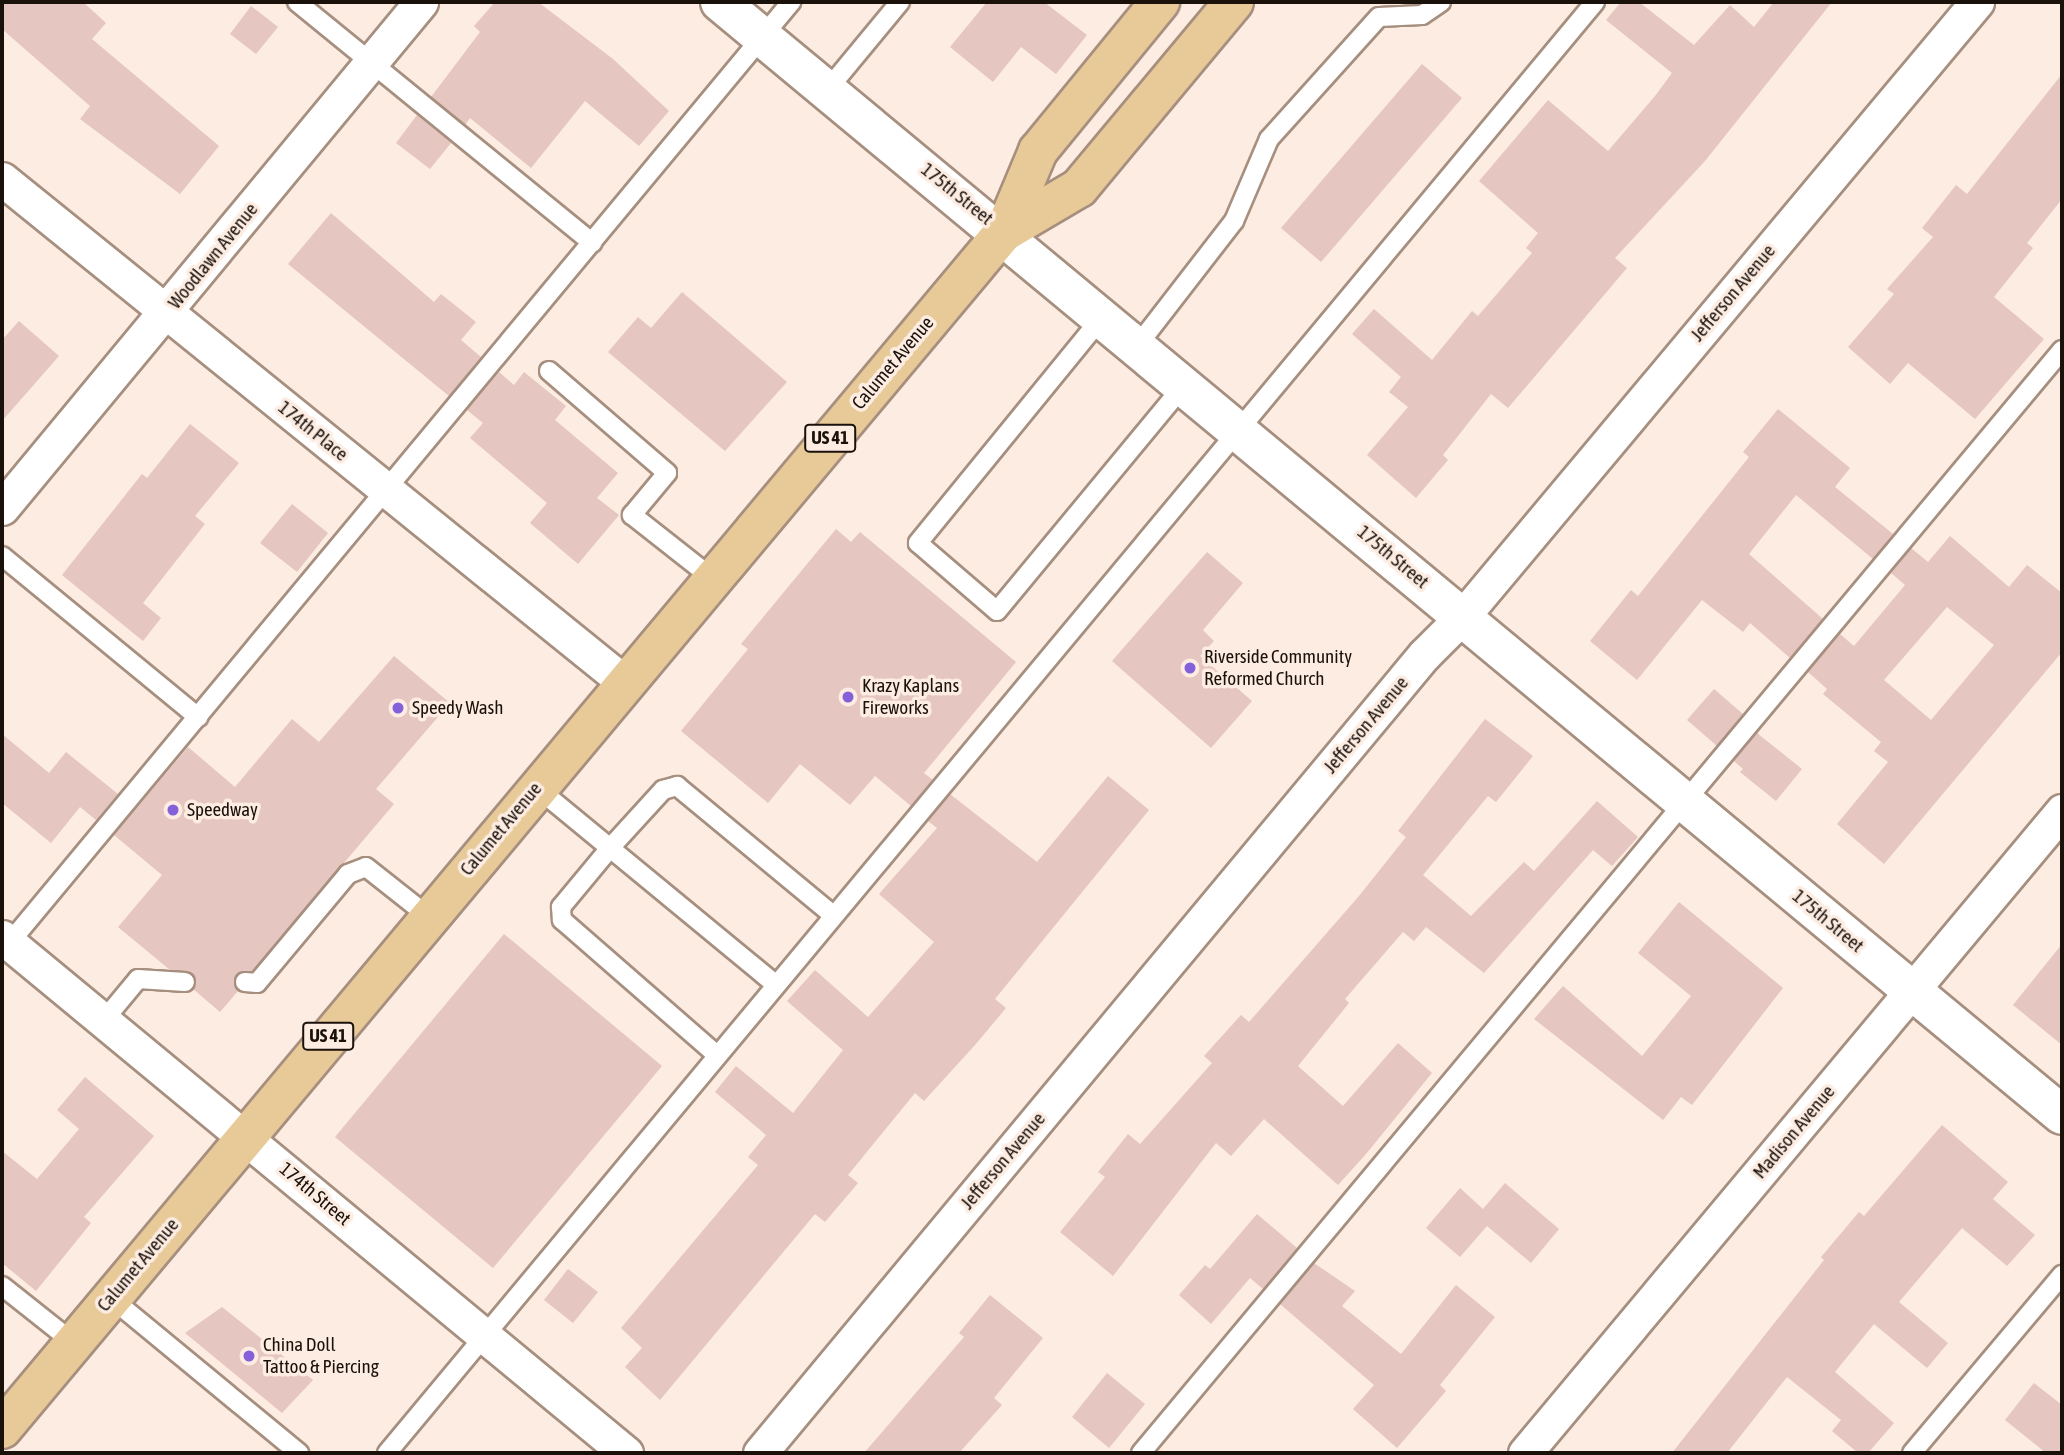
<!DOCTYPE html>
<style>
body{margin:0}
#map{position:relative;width:2064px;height:1455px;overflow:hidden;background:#fcece2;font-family:"Asap Condensed",sans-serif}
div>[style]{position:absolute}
.building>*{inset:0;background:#e5c6c0}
.roads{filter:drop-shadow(2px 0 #a78f7f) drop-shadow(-2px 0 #a78f7f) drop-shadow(0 2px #a78f7f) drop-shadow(0 -2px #a78f7f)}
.service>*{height:18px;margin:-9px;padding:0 9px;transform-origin:9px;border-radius:9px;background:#fff}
.minor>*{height:33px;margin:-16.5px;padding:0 16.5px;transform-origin:16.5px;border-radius:16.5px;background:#fff}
.tertiary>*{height:38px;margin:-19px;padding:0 19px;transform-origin:19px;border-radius:19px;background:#fff}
.primary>*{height:38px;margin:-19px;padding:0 19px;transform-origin:19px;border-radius:19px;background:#e8ca98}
.dots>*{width:19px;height:19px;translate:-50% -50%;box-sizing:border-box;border:4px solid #fcece2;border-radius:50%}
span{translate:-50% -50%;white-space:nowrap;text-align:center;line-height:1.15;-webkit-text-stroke:7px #fcece2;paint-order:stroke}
.shield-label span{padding:2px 5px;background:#fcece2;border:2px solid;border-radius:5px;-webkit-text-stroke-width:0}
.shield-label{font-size:18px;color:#1a110b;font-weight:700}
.street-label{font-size:19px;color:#1a110b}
.poi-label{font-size:19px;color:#1a110b}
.left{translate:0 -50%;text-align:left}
.frame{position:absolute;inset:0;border:4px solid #1a110b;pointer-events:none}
</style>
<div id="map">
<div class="building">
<i style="clip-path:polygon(2px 2px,83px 2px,106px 23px,92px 39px,219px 146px,180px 194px,80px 119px,90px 106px,2px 29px)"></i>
<i style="clip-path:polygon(495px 2px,538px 2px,613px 59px,669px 111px,639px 146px,585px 101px,531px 168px,470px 118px,465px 125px,431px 97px,480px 32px,474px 26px)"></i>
<i style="clip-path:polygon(987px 2px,1044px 2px,1087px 35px,1056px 74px,1021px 47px,993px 82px,950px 47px)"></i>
<i style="clip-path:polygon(1621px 2px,1639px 2px,1694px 45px,1730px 5px,1754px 27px,1774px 2px,1832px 2px,1705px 161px,1615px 258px,1627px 268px,1508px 408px,1491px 394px,1443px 455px,1448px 460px,1416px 498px,1367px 455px,1408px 407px,1389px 392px,1401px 377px,1352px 334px,1374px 309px,1432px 360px,1472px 311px,1478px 316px,1532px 253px,1526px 248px,1538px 233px,1479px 181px,1548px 100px,1608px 151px,1655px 96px,1672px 73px,1606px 20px)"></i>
<i style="clip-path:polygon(251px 6px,278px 27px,256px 54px,230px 34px)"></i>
<i style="clip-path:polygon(1422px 64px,1462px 98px,1321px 262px,1281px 228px)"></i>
<i style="clip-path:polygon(2062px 74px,2062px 199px,2027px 243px,2033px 248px,1994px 297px,2044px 339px,1975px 419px,1908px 363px,1890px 384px,1848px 347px,1894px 294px,1887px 289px,1933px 237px,1922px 228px,1956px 185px,1967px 194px)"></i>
<i style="clip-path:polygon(417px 115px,451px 143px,430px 169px,396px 143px)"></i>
<i style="clip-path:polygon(331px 213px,434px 302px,441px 294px,476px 322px,461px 340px,481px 357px,449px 396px,288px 264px)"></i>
<i style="clip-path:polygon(682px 292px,787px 382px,725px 451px,608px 352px,638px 317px,651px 328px)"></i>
<i style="clip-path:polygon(19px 321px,59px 356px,2px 421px,2px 340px)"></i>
<i style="clip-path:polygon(499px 372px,514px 385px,524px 372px,566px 406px,555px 420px,618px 473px,597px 498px,619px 515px,578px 564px,530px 523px,547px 503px,470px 438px,483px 423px,467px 410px)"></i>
<i style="clip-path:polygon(1778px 409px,1850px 468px,1835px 487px,1893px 534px,1873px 559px,1796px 495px,1749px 554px,1823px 619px,1790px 658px,1750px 623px,1743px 632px,1702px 600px,1637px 680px,1590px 641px,1631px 590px,1638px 596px,1749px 457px,1743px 452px)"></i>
<i style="clip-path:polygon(190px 424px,239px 463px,195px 516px,205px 524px,143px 603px,161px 618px,143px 641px,62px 575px,142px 474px,147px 478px)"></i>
<i style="clip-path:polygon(292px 504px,328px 533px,297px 572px,260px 543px)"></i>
<i style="clip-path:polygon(836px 529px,851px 542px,860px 532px,1016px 662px,924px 773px,933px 780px,911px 806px,875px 776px,850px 805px,800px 764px,768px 803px,681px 731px,748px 649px,741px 644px)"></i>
<i style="clip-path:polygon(evenodd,1950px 536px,2009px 587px,2027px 565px,2062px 593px,2062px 652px,1884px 864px,1837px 824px,1888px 762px,1874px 751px,1881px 742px,1823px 694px,1827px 689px,1808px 672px,1840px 634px,1854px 646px,1905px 585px,1891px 573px,1911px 548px,1928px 562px,1950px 536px,1947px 607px,1994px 645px,1931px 720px,1884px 680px,1947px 607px)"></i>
<i style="clip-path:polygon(1207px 552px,1243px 583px,1203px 630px,1214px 641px,1200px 656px,1252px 701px,1211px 748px,1112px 661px)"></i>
<i style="clip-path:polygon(394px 656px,450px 703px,376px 789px,394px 804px,252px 971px,236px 975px,238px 991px,220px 1012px,193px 989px,196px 982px,192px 973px,170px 970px,118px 927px,162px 875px,114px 835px,188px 747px,235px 787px,292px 719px,319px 742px)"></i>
<i style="clip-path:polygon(1714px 689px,1743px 714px,1717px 746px,1687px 720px)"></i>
<i style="clip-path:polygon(1485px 719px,1533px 756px,1496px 802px,1488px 796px,1423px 875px,1471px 916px,1524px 862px,1534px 871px,1597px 801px,1638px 837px,1612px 866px,1593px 850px,1484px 973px,1426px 927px,1414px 941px,1403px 932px,1345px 999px,1349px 1003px,1298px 1066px,1343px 1106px,1398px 1043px,1432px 1073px,1366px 1154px,1338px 1185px,1264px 1119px,1231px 1156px,1216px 1143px,1113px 1276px,1060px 1232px,1105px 1177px,1098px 1172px,1128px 1134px,1140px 1144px,1212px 1063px,1204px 1056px,1241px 1015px,1249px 1022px,1359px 896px,1406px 837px,1398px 831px)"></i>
<i style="clip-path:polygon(1757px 733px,1802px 769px,1776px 801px,1740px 772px,1743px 769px,1734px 761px)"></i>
<i style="clip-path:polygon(2px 734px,49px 773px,66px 752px,118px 794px,96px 820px,80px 807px,51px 843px,2px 803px)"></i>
<i style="clip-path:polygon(1108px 776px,1149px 810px,995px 999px,1006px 1008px,975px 1045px,924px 1101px,915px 1093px,848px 1175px,858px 1183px,825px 1222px,815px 1214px,660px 1400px,625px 1367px,642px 1348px,621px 1328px,758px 1165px,748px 1157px,766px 1135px,715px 1092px,736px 1066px,793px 1113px,843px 1050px,787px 1001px,815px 970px,868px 1017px,934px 942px,879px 894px,937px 828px,928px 821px,950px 794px,1037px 862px)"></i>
<i style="clip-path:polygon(1679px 902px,1783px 988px,1692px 1105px,1681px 1097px,1663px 1120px,1534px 1019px,1563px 986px,1642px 1056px,1691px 996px,1638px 953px)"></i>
<i style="clip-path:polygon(504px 934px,662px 1066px,493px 1268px,335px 1137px)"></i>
<i style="clip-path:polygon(2062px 944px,2062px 1045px,2013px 1005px)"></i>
<i style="clip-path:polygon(85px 1077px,154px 1136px,84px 1217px,91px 1223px,36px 1291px,2px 1263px,2px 1151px,37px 1179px,79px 1129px,57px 1110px)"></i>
<i style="clip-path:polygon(1942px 1125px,2008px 1182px,1993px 1199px,2035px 1235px,2007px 1266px,1962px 1228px,1899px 1302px,1948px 1343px,1927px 1368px,1874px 1324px,1835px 1372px,1894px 1423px,1868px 1453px,1858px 1453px,1832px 1431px,1841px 1420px,1787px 1377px,1727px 1453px,1672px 1453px,1824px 1260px,1821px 1257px,1859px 1212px,1864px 1216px)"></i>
<i style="clip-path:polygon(1505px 1183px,1559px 1229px,1531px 1263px,1487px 1226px,1460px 1257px,1426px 1228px,1460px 1188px,1483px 1209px)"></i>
<i style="clip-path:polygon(1257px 1214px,1297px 1248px,1263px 1289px,1250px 1278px,1211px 1324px,1179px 1295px,1205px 1265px,1210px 1269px)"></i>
<i style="clip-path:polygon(1314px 1263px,1355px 1291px,1342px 1306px,1401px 1354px,1456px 1285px,1495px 1317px,1440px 1385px,1446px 1391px,1397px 1448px,1353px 1409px,1374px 1385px,1280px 1304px)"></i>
<i style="clip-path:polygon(568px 1269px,598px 1292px,573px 1323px,544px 1300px)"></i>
<i style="clip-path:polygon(990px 1295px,1043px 1338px,994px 1398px,1002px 1405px,959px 1453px,864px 1453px,964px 1337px,959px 1333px)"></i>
<i style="clip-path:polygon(222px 1307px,313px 1380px,282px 1413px,185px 1333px)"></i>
<i style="clip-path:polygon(1107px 1373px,1145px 1404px,1109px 1448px,1072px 1417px)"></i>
<i style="clip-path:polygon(2034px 1383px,2062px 1405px,2062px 1453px,2046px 1453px,2005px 1420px)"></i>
</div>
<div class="roads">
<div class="service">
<i style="left:297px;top:2px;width:381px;rotate:39.2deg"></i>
<i style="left:828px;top:89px;width:113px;rotate:-50.4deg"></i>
<i style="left:1103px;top:316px;width:293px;rotate:129.2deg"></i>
<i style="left:918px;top:543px;width:104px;rotate:40.7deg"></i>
<i style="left:997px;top:611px;width:295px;rotate:-50.4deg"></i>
<i style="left:1138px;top:345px;width:157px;rotate:-52.3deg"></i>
<i style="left:1234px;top:221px;width:89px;rotate:-66.9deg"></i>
<i style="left:1269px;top:139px;width:164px;rotate:-48deg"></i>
<i style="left:1379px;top:17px;width:43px;rotate:-2.7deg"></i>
<i style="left:1422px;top:15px;width:23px;rotate:-34deg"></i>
<i style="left:549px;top:371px;width:156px;rotate:40.8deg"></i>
<i style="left:667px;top:473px;width:55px;rotate:129.8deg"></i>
<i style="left:632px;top:515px;width:102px;rotate:38.2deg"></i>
<i style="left:2px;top:556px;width:254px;rotate:39.4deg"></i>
<i style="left:536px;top:787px;width:96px;rotate:39.5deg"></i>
<i style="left:610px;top:848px;width:77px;rotate:129.7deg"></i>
<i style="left:561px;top:907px;width:13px;rotate:86deg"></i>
<i style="left:562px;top:920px;width:206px;rotate:41.1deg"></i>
<i style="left:6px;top:947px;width:1229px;rotate:-50.28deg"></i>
<i style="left:245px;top:982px;width:12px;rotate:5deg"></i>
<i style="left:257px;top:983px;width:142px;rotate:-50.1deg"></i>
<i style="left:348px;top:874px;width:19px;rotate:-21deg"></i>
<i style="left:366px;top:867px;width:79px;rotate:38.3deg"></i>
<i style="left:775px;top:984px;width:214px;rotate:-140.5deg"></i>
<i style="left:610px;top:848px;width:79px;rotate:-47.6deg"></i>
<i style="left:663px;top:790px;width:15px;rotate:-16deg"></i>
<i style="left:677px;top:786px;width:202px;rotate:39.6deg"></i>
<i style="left:104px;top:1020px;width:53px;rotate:-50.3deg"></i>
<i style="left:138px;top:979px;width:47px;rotate:3.7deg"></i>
<i style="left:2px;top:1286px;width:92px;rotate:38.4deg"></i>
<i style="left:111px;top:1298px;width:244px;rotate:39.5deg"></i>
<i style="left:387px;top:1453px;width:1888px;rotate:-50.22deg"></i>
<i style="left:1141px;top:1453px;width:1437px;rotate:-50.14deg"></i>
<i style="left:1912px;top:1453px;width:233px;rotate:-49.9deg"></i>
</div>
<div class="minor">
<i style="left:2px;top:179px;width:800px;rotate:38.96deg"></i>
<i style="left:2px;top:508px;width:657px;rotate:-50.37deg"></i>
<i style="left:2px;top:937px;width:810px;rotate:39.59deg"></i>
<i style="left:760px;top:1453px;width:1038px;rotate:-50.24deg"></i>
<i style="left:1424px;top:655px;width:55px;rotate:-45deg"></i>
<i style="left:1463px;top:616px;width:801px;rotate:-50.07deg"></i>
<i style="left:1525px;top:1453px;width:837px;rotate:-50.09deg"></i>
</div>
<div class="tertiary">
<i style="left:720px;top:2px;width:1743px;rotate:39.67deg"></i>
</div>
<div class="primary">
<i style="left:1004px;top:232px;width:87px;rotate:-30.4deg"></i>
<i style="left:1079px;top:188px;width:242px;rotate:-50.2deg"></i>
<i style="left:2px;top:1429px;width:1561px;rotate:-50.07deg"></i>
<i style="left:1004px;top:232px;width:88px;rotate:-67.2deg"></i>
<i style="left:1038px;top:151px;width:193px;rotate:-50.7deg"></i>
</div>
</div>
<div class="dots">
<i style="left:1190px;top:668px;background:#8460da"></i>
<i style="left:848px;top:697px;background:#8460da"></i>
<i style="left:398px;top:708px;background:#8460da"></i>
<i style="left:173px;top:810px;background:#8460da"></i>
<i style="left:249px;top:1356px;background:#8460da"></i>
</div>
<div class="shield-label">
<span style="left:830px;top:438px">US 41</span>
<span style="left:328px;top:1036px">US 41</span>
</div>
<div class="street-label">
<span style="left:957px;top:194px;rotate:39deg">175th Street</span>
<span style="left:213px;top:256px;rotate:-51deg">Woodlawn Avenue</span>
<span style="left:1733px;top:293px;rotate:-50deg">Jefferson Avenue</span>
<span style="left:893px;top:363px;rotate:-50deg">Calumet Avenue</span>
<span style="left:313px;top:431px;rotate:39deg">174th Place</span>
<span style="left:1393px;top:557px;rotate:40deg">175th Street</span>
<span style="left:1366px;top:725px;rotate:-50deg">Jefferson Avenue</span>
<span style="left:501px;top:829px;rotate:-50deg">Calumet Avenue</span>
<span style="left:1828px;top:921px;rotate:40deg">175th Street</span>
<span style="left:1794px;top:1132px;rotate:-50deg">Madison Avenue</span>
<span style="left:1003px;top:1161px;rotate:-50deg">Jefferson Avenue</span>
<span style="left:315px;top:1194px;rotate:40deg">174th Street</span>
<span style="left:138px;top:1265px;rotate:-50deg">Calumet Avenue</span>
</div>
<div class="poi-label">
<span class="left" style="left:1204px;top:668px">Riverside Community<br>Reformed Church</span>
<span class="left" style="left:862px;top:697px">Krazy Kaplans<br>Fireworks</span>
<span class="left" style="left:412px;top:708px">Speedy Wash</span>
<span class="left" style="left:187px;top:810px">Speedway</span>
<span class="left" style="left:263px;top:1356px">China Doll<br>Tattoo &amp; Piercing</span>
</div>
<div class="frame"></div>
</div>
